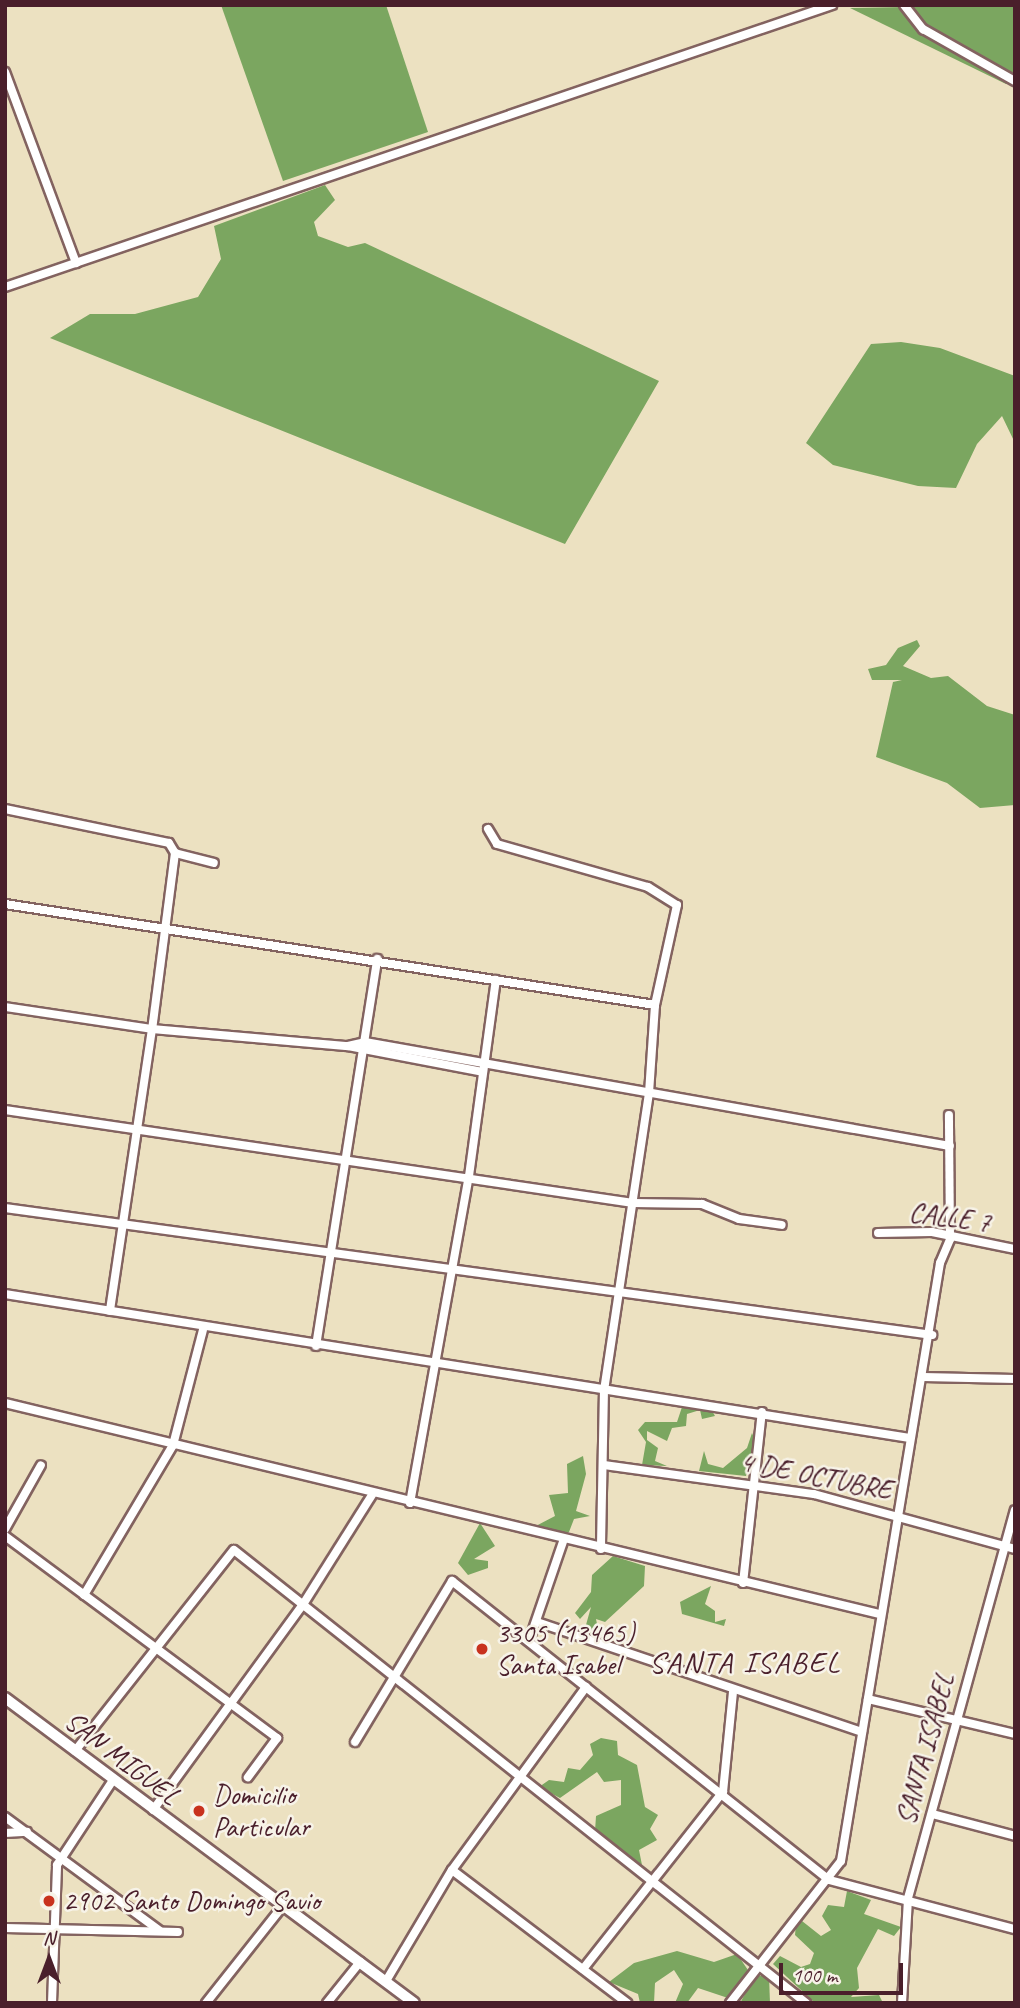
<!DOCTYPE html>
<style>
body{margin:0}
#map{position:relative;width:1020px;height:2008px;overflow:hidden;background:#ece1c1;font-family:Caveat,sans-serif}
div>[style]{position:absolute}
.forest>*{inset:0;background:#7ba660}
.roads{filter:drop-shadow(2px 0 #836360) drop-shadow(-2px 0 #836360) drop-shadow(0 2px #836360) drop-shadow(0 -2px #836360)}
.minor>*{height:8px;margin:-4px;padding:0 4px;transform-origin:4px;border-radius:4px;background:#fff}
.tertiary>*{height:10px;margin:-5px;padding:0 5px;transform-origin:5px;border-radius:5px;background:#fff}
.dots>*{width:19px;height:19px;translate:-50% -50%;box-sizing:border-box;border:4px solid #f7f3e8;border-radius:50%}
span{translate:-50% -50%;white-space:nowrap;text-align:center;line-height:1.15;-webkit-text-stroke:5px #f7f3e8;paint-order:stroke}
.street-label{font-size:28px;color:#4a1f2b}
.poi-label{font-size:28px;color:#4a1f2b}
.left{translate:0 -50%;text-align:left}
.neighbourhood-label{font-size:30px;color:#4a1f2b;letter-spacing:2px}
.frame{position:absolute;inset:0;border:7px solid #4a1f2b;pointer-events:none}
.north{position:absolute;left:14px;top:1924px;width:70px;height:70px;-webkit-text-stroke:5px #f7f3e8;paint-order:stroke;rotate:0deg;font-size:19px;font-weight:700;line-height:28px;text-align:center;color:#4a1f2b}
.north::after{content:'';display:block;margin:auto;width:24px;height:32px;background:#4a1f2b;clip-path:polygon(50% 0,100% 100%,50% 72%,0 100%)}
.scale{position:absolute;left:779px;top:1963px;width:124px;height:32px;box-sizing:border-box;border:4px solid #4a1f2b;border-top:0;padding-left:9px;font-size:21px;line-height:24px;white-space:nowrap;color:#4a1f2b;-webkit-text-stroke:5px #f7f3e8;paint-order:stroke}
</style>
<div id="map">
<div class="forest">
<i style="clip-path:polygon(221px 5px,386px 5px,428px 132px,283px 181px)"></i>
<i style="clip-path:polygon(1015px 5px,1015px 80px,1006px 84px,850px 8px)"></i>
<i style="clip-path:polygon(325px 185px,335px 200px,314px 222px,318px 236px,348px 247px,365px 243px,659px 381px,565px 544px,50px 338px,90px 314px,135px 314px,198px 297px,221px 259px,214px 226px)"></i>
<i style="clip-path:polygon(901px 342px,940px 348px,1015px 376px,1015px 443px,1002px 416px,977px 444px,956px 488px,918px 486px,833px 465px,806px 443px,871px 344px)"></i>
<i style="clip-path:polygon(917px 640px,920px 646px,903px 666px,931px 678px,948px 676px,987px 706px,1015px 715px,1015px 805px,980px 808px,947px 783px,876px 757px,893px 682px,902px 680px,872px 680px,868px 669px,886px 665px,898px 648px)"></i>
<i style="clip-path:polygon(683px 1404px,711px 1409px,715px 1416px,702px 1419px,700px 1410px,687px 1414px,686px 1426px,672px 1428px,667px 1441px,647px 1431px,647px 1440px,658px 1448px,655px 1461px,667px 1466px,642px 1465px,646px 1442px,638px 1430px,645px 1422px,677px 1422px)"></i>
<i style="clip-path:polygon(752px 1433px,756px 1442px,746px 1476px,699px 1471px,704px 1451px,708px 1464px,723px 1468px,747px 1448px)"></i>
<i style="clip-path:polygon(583px 1456px,586px 1474px,576px 1511px,590px 1516px,574px 1519px,569px 1532px,536px 1537px,532px 1528px,555px 1516px,549px 1495px,568px 1493px,567px 1464px)"></i>
<i style="clip-path:polygon(480px 1523px,495px 1546px,474px 1559px,488px 1561px,488px 1568px,468px 1575px,458px 1563px)"></i>
<i style="clip-path:polygon(613px 1556px,645px 1566px,644px 1586px,605px 1622px,596px 1619px,599px 1634px,584px 1632px,591px 1607px,580px 1619px,575px 1613px,591px 1592px,592px 1575px)"></i>
<i style="clip-path:polygon(711px 1586px,705px 1604px,715px 1611px,715px 1622px,726px 1619px,724px 1626px,682px 1614px,680px 1602px)"></i>
<i style="clip-path:polygon(601px 1738px,617px 1741px,618px 1755px,637px 1765px,645px 1807px,658px 1815px,650px 1829px,657px 1840px,639px 1850px,642px 1865px,595px 1831px,596px 1816px,621px 1805px,621px 1780px,604px 1782px,597px 1772px,560px 1798px,539px 1787px,549px 1780px,564px 1782px,568px 1768px,580px 1770px,593px 1755px,590px 1744px)"></i>
<i style="clip-path:polygon(847px 1891px,871px 1900px,864px 1914px,901px 1927px,894px 1936px,878px 1929px,857px 1968px,859px 1988px,851px 1997px,879px 1995px,883px 2003px,815px 2003px,773px 1964px,780px 1956px,801px 1967px,810px 1964px,814px 1953px,795px 1935px,796px 1924px,802px 1921px,821px 1936px,831px 1930px,822px 1916px,828px 1905px,844px 1907px)"></i>
<i style="clip-path:polygon(677px 1951px,714px 1962px,737px 1954px,750px 1973px,731px 1999px,698px 1988px,687px 2003px,675px 2003px,683px 1984px,674px 1970px,655px 1983px,654px 2003px,640px 2003px,638px 1994px,609px 1982px,634px 1963px)"></i>
<i style="clip-path:polygon(755px 1976px,769px 1976px,770px 2003px,740px 2003px)"></i>
</div>
<div class="roads">
<div class="minor">
<i style="left:904px;top:5px;width:31px;rotate:52deg"></i>
<i style="left:923px;top:29px;width:106px;rotate:29.5deg"></i>
<i style="left:5px;top:72px;width:204px;rotate:69.6deg"></i>
<i style="left:5px;top:287px;width:874px;rotate:-18.83deg"></i>
<i style="left:5px;top:809px;width:167px;rotate:11.7deg"></i>
<i style="left:169px;top:843px;width:12px;rotate:59deg"></i>
<i style="left:175px;top:853px;width:40px;rotate:14.4deg"></i>
<i style="left:488px;top:829px;width:17px;rotate:59deg"></i>
<i style="left:497px;top:844px;width:157px;rotate:15.9deg"></i>
<i style="left:648px;top:887px;width:34px;rotate:32deg"></i>
<i style="left:677px;top:905px;width:102px;rotate:102.4deg"></i>
<i style="left:655px;top:1005px;width:88px;rotate:93.9deg"></i>
<i style="left:649px;top:1093px;width:299px;rotate:98.6deg"></i>
<i style="left:604px;top:1389px;width:160px;rotate:91.1deg"></i>
<i style="left:175px;top:853px;width:177px;rotate:97.4deg"></i>
<i style="left:152px;top:1029px;width:197px;rotate:5deg"></i>
<i style="left:348px;top:1046px;width:17px;rotate:-13deg"></i>
<i style="left:365px;top:1042px;width:594px;rotate:10.08deg"></i>
<i style="left:5px;top:904px;width:658px;rotate:8.83deg"></i>
<i style="left:5px;top:1007px;width:149px;rotate:8.5deg"></i>
<i style="left:152px;top:1029px;width:285px;rotate:98.5deg"></i>
<i style="left:348px;top:1046px;width:137px;rotate:10.9deg"></i>
<i style="left:5px;top:1110px;width:635px;rotate:8.42deg"></i>
<i style="left:633px;top:1203px;width:69px;rotate:0.8deg"></i>
<i style="left:702px;top:1204px;width:40px;rotate:22deg"></i>
<i style="left:739px;top:1219px;width:43px;rotate:7.9deg"></i>
<i style="left:5px;top:1208px;width:936px;rotate:7.8deg"></i>
<i style="left:878px;top:1233px;width:54px;rotate:-1.1deg"></i>
<i style="left:932px;top:1232px;width:85px;rotate:11.6deg"></i>
<i style="left:5px;top:1294px;width:916px;rotate:9.04deg"></i>
<i style="left:316px;top:1346px;width:392px;rotate:-81deg"></i>
<i style="left:923px;top:1377px;width:92px;rotate:1.2deg"></i>
<i style="left:5px;top:1403px;width:900px;rotate:13.56deg"></i>
<i style="left:604px;top:1465px;width:212px;rotate:7.9deg"></i>
<i style="left:814px;top:1494px;width:208px;rotate:15.3deg"></i>
<i style="left:410px;top:1503px;width:332px;rotate:-79.8deg"></i>
<i style="left:469px;top:1176px;width:198px;rotate:-82.2deg"></i>
<i style="left:5px;top:1529px;width:73px;rotate:-60.6deg"></i>
<i style="left:5px;top:1536px;width:339px;rotate:36.6deg"></i>
<i style="left:277px;top:1738px;width:49px;rotate:126.6deg"></i>
<i style="left:743px;top:1583px;width:172px;rotate:-83.7deg"></i>
<i style="left:84px;top:1595px;width:174px;rotate:-59.3deg"></i>
<i style="left:173px;top:1445px;width:119px;rotate:-75.4deg"></i>
<i style="left:537px;top:1622px;width:343px;rotate:18.7deg"></i>
<i style="left:529px;top:1641px;width:108px;rotate:-71.1deg"></i>
<i style="left:868px;top:1699px;width:151px;rotate:13.4deg"></i>
<i style="left:355px;top:1742px;width:188px;rotate:-58.9deg"></i>
<i style="left:452px;top:1581px;width:481px;rotate:38.4deg"></i>
<i style="left:829px;top:1880px;width:192px;rotate:14.8deg"></i>
<i style="left:75px;top:1751px;width:256px;rotate:-51.7deg"></i>
<i style="left:234px;top:1550px;width:730px;rotate:38.38deg"></i>
<i style="left:153px;top:1810px;width:253px;rotate:-53.9deg"></i>
<i style="left:302px;top:1606px;width:131px;rotate:-57.8deg"></i>
<i style="left:932px;top:1814px;width:86px;rotate:14.8deg"></i>
<i style="left:5px;top:1817px;width:192px;rotate:36.3deg"></i>
<i style="left:5px;top:1833px;width:22px;rotate:-3deg"></i>
<i style="left:452px;top:1870px;width:220px;rotate:37.2deg"></i>
<i style="left:5px;top:1928px;width:173px;rotate:1.3deg"></i>
<i style="left:583px;top:1969px;width:226px;rotate:-51.7deg"></i>
<i style="left:723px;top:1792px;width:100px;rotate:-84.3deg"></i>
<i style="left:386px;top:1981px;width:129px;rotate:-59.3deg"></i>
<i style="left:452px;top:1870px;width:227px;rotate:-53.8deg"></i>
<i style="left:52px;top:2003px;width:138px;rotate:-87.9deg"></i>
<i style="left:57px;top:1865px;width:102px;rotate:-56.6deg"></i>
<i style="left:206px;top:2003px;width:124px;rotate:-51.6deg"></i>
<i style="left:327px;top:2003px;width:53px;rotate:-51.2deg"></i>
<i style="left:730px;top:2003px;width:180px;rotate:-52deg"></i>
<i style="left:841px;top:1861px;width:606px;rotate:-80.6deg"></i>
<i style="left:940px;top:1263px;width:26px;rotate:-67deg"></i>
<i style="left:950px;top:1239px;width:124px;rotate:-90.5deg"></i>
<i style="left:902px;top:2003px;width:105px;rotate:-86.7deg"></i>
<i style="left:908px;top:1898px;width:402px;rotate:-74.6deg"></i>
</div>
<div class="tertiary">
<i style="left:5px;top:1698px;width:510px;rotate:36.71deg"></i>
</div>
</div>
<div class="dots">
<i style="left:482px;top:1649px;background:#c8321e"></i>
<i style="left:199px;top:1811px;background:#c8321e"></i>
<i style="left:49px;top:1901px;background:#c8321e"></i>
</div>
<div class="street-label">
<span style="left:950px;top:1217px;rotate:8deg">CALLE 7</span>
<span style="left:816px;top:1476px;rotate:11deg">4 DE OCTUBRE</span>
<span style="left:925px;top:1749px;rotate:-75deg">SANTA ISABEL</span>
<span style="left:122px;top:1758px;rotate:37deg">SAN MIGUEL</span>
</div>
<div class="poi-label">
<span class="left" style="left:496px;top:1649px">3305 (13465)<br>Santa Isabel</span>
<span class="left" style="left:213px;top:1811px">Domicilio<br>Particular</span>
<span class="left" style="left:63px;top:1901px">2902 Santo Domingo Savio</span>
</div>
<div class="neighbourhood-label">
<span style="left:745px;top:1662px">SANTA ISABEL</span>
</div>
<div class="frame"></div>
<div class="north">N</div>
<div class="scale">100 m</div>
</div>
